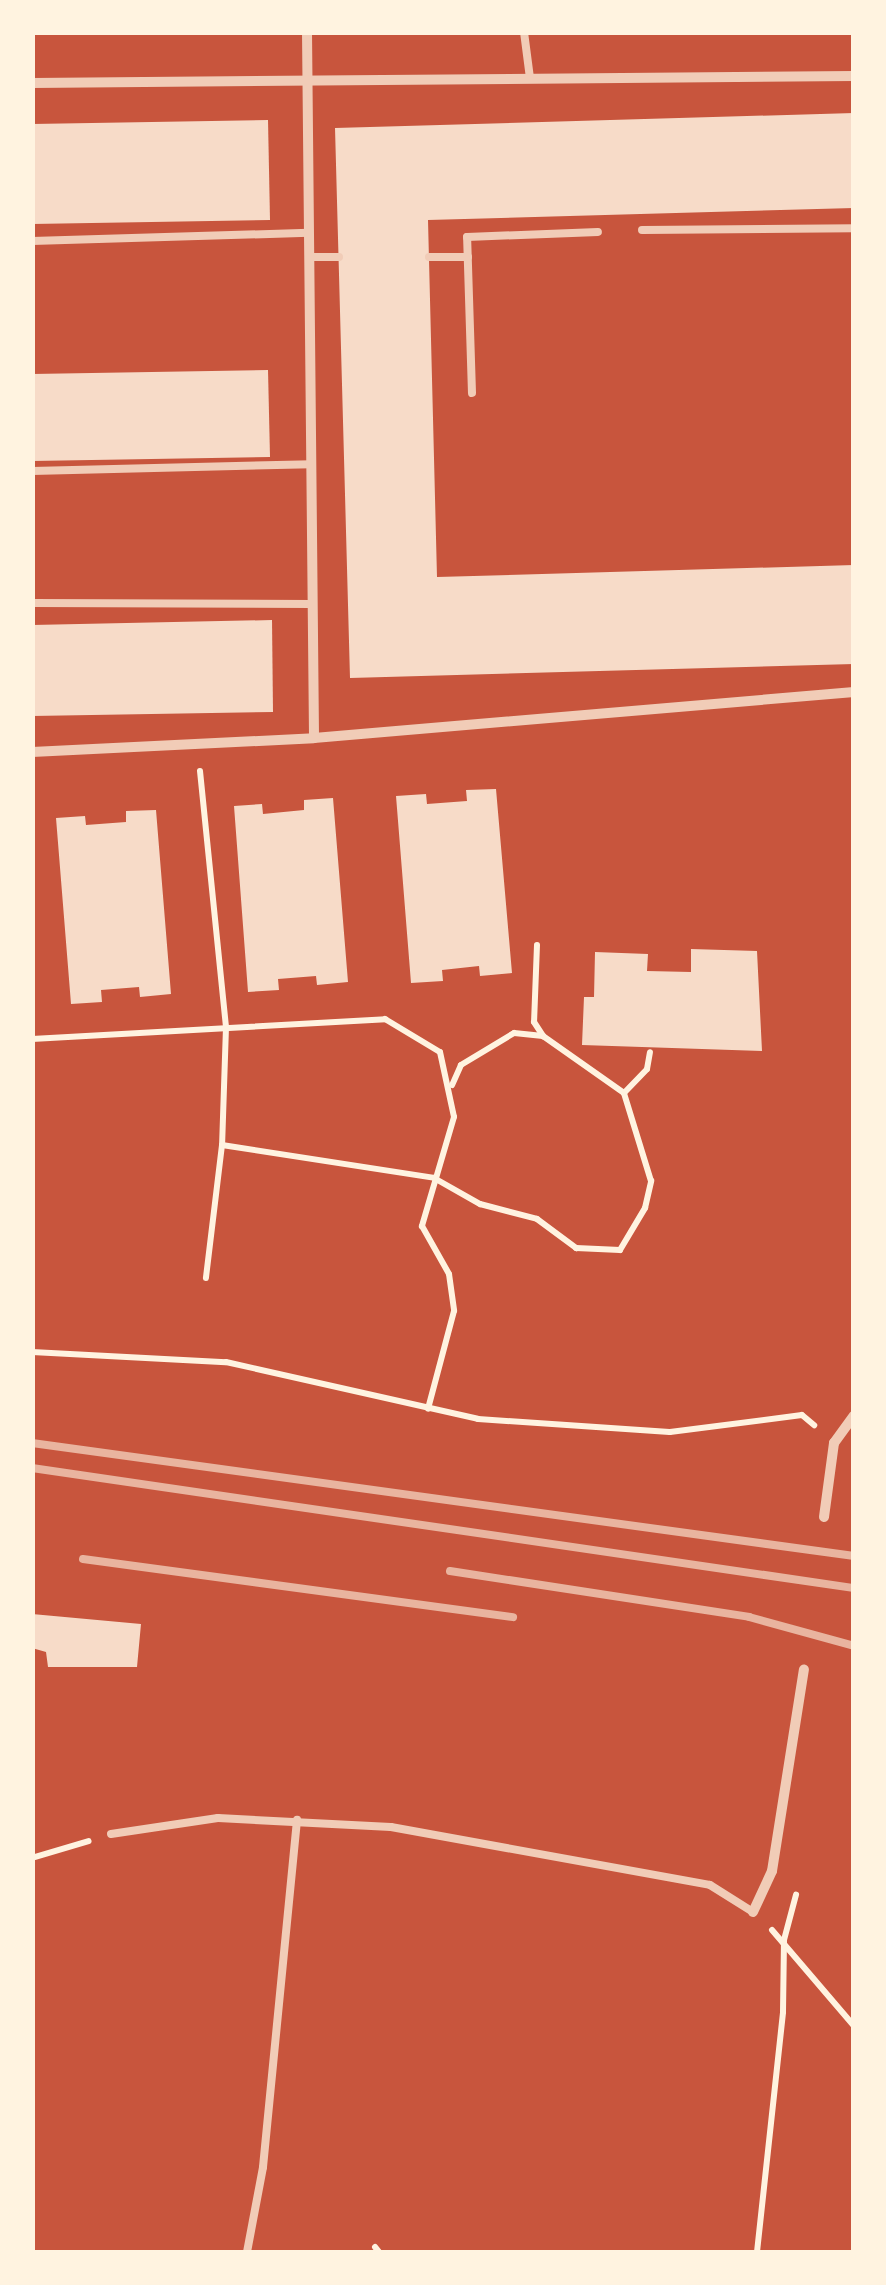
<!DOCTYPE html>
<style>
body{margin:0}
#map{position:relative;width:886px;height:2285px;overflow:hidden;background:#c8553d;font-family:Commissioner,sans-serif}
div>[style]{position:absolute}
.building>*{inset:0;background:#f7dbc8}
.path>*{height:6px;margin:-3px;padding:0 3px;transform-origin:3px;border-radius:3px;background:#fff3e0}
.service>*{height:8px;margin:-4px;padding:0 4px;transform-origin:4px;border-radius:4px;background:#f1ccb7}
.minor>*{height:10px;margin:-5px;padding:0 5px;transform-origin:5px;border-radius:5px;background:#f1ccb7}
.rail>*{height:8px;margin:-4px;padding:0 4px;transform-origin:4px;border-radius:4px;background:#e9b49f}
span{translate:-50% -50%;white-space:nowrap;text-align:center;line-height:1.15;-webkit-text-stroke:10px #fff3e0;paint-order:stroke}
.frame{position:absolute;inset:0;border:35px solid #fff3e0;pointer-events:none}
</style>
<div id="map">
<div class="building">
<i style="clip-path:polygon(854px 113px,854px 208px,428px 220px,437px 577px,854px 565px,854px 664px,350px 678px,335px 128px)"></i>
<i style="clip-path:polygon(268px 120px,270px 220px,32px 224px,32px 124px)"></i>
<i style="clip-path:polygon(268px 370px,270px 457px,32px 461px,32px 374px)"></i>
<i style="clip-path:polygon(272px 620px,273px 712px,32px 716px,32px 625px)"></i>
<i style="clip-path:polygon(496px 789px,512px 973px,480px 976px,479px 966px,442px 970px,443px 981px,411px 983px,396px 796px,426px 794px,427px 804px,467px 801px,466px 790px)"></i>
<i style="clip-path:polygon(333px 798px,348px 982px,317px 985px,316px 976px,278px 979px,279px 990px,248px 992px,234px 806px,262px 804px,263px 814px,304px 810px,304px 800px)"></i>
<i style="clip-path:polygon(156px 810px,171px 994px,140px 997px,139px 987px,101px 990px,102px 1002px,71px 1004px,56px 818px,85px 816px,86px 825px,126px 822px,126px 811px)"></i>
<i style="clip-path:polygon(691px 949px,757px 951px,762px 1051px,582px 1045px,584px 997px,594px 997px,595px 952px,648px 954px,647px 971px,691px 972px)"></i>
<i style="clip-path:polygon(32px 1614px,141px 1624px,137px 1667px,48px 1667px,46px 1652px,32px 1648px)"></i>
</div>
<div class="path">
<i style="left:200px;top:771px;width:257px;rotate:84.2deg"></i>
<i style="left:226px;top:1027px;width:118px;rotate:91.9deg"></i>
<i style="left:222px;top:1145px;width:134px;rotate:96.9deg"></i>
<i style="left:537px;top:945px;width:77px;rotate:92.2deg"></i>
<i style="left:534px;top:1022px;width:17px;rotate:57deg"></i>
<i style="left:32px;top:1039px;width:354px;rotate:-3.2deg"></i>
<i style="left:385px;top:1019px;width:64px;rotate:31deg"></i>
<i style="left:440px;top:1052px;width:66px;rotate:77.8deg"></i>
<i style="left:454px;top:1117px;width:114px;rotate:106.4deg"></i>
<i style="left:422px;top:1226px;width:55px;rotate:60.6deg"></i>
<i style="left:449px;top:1274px;width:37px;rotate:82deg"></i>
<i style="left:454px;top:1311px;width:101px;rotate:104.9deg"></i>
<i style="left:624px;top:1093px;width:33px;rotate:-46deg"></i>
<i style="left:647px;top:1069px;width:17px;rotate:-80deg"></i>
<i style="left:222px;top:1145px;width:215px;rotate:8.8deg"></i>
<i style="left:434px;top:1178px;width:53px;rotate:29.5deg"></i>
<i style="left:480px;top:1204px;width:59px;rotate:14.7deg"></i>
<i style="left:537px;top:1219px;width:49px;rotate:36.6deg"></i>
<i style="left:576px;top:1248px;width:44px;rotate:2.6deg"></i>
<i style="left:620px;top:1250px;width:49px;rotate:-59.2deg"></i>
<i style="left:645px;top:1208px;width:28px;rotate:-77deg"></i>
<i style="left:651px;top:1181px;width:92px;rotate:-107.1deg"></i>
<i style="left:624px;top:1093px;width:99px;rotate:-144.9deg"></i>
<i style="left:543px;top:1036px;width:29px;rotate:-174deg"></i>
<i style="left:514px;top:1033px;width:62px;rotate:148.9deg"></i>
<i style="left:461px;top:1065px;width:22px;rotate:114deg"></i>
<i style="left:32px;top:1352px;width:194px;rotate:3deg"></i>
<i style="left:226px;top:1362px;width:258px;rotate:12.7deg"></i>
<i style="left:478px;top:1419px;width:192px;rotate:3.9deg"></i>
<i style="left:670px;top:1432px;width:133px;rotate:-7.3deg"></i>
<i style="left:802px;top:1415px;width:16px;rotate:40deg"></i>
<i style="left:32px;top:1858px;width:59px;rotate:-16.6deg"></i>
<i style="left:772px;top:1930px;width:126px;rotate:49.5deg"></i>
<i style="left:375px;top:2247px;width:6px;rotate:51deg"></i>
<i style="left:757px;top:2252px;width:241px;rotate:-83.8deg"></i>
<i style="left:783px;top:2012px;width:72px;rotate:-89.2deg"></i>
<i style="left:784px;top:1940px;width:47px;rotate:-75.1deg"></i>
</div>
<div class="service">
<i style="left:524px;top:32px;width:46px;rotate:82.6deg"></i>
<i style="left:642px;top:230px;width:212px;rotate:-0.5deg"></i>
<i style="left:32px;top:241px;width:277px;rotate:-1.7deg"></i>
<i style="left:309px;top:257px;width:30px"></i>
<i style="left:429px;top:257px;width:39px"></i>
<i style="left:472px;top:393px;width:156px;rotate:-91.8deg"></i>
<i style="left:467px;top:237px;width:131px;rotate:-2.2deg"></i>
<i style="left:32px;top:471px;width:279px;rotate:-1.4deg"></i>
<i style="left:32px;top:603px;width:280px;rotate:0.2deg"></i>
<i style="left:111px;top:1834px;width:108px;rotate:-8.5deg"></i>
<i style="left:218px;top:1818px;width:173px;rotate:3deg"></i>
<i style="left:391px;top:1827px;width:324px;rotate:10.3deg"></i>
<i style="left:710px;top:1885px;width:51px;rotate:32.1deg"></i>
<i style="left:247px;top:2252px;width:86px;rotate:-79.3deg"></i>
<i style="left:263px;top:2167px;width:349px;rotate:-84.4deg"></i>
</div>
<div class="minor">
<i style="left:307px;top:32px;width:706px;rotate:89.43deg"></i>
<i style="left:32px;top:83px;width:822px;rotate:-0.49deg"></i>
<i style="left:32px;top:752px;width:282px;rotate:-2.8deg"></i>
<i style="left:314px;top:738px;width:542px;rotate:-4.87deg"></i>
<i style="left:824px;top:1517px;width:75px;rotate:-82.3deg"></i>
<i style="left:834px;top:1443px;width:34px;rotate:-54deg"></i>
<i style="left:753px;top:1912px;width:45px;rotate:-65.1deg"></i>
<i style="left:772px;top:1871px;width:204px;rotate:-81deg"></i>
</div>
<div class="rail">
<i style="left:32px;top:1443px;width:830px;rotate:7.83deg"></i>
<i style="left:32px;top:1468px;width:831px;rotate:8.31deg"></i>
<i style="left:83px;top:1559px;width:434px;rotate:7.7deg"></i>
<i style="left:450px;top:1571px;width:303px;rotate:8.7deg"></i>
<i style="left:749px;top:1617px;width:109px;rotate:15.4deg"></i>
</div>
<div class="frame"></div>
</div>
